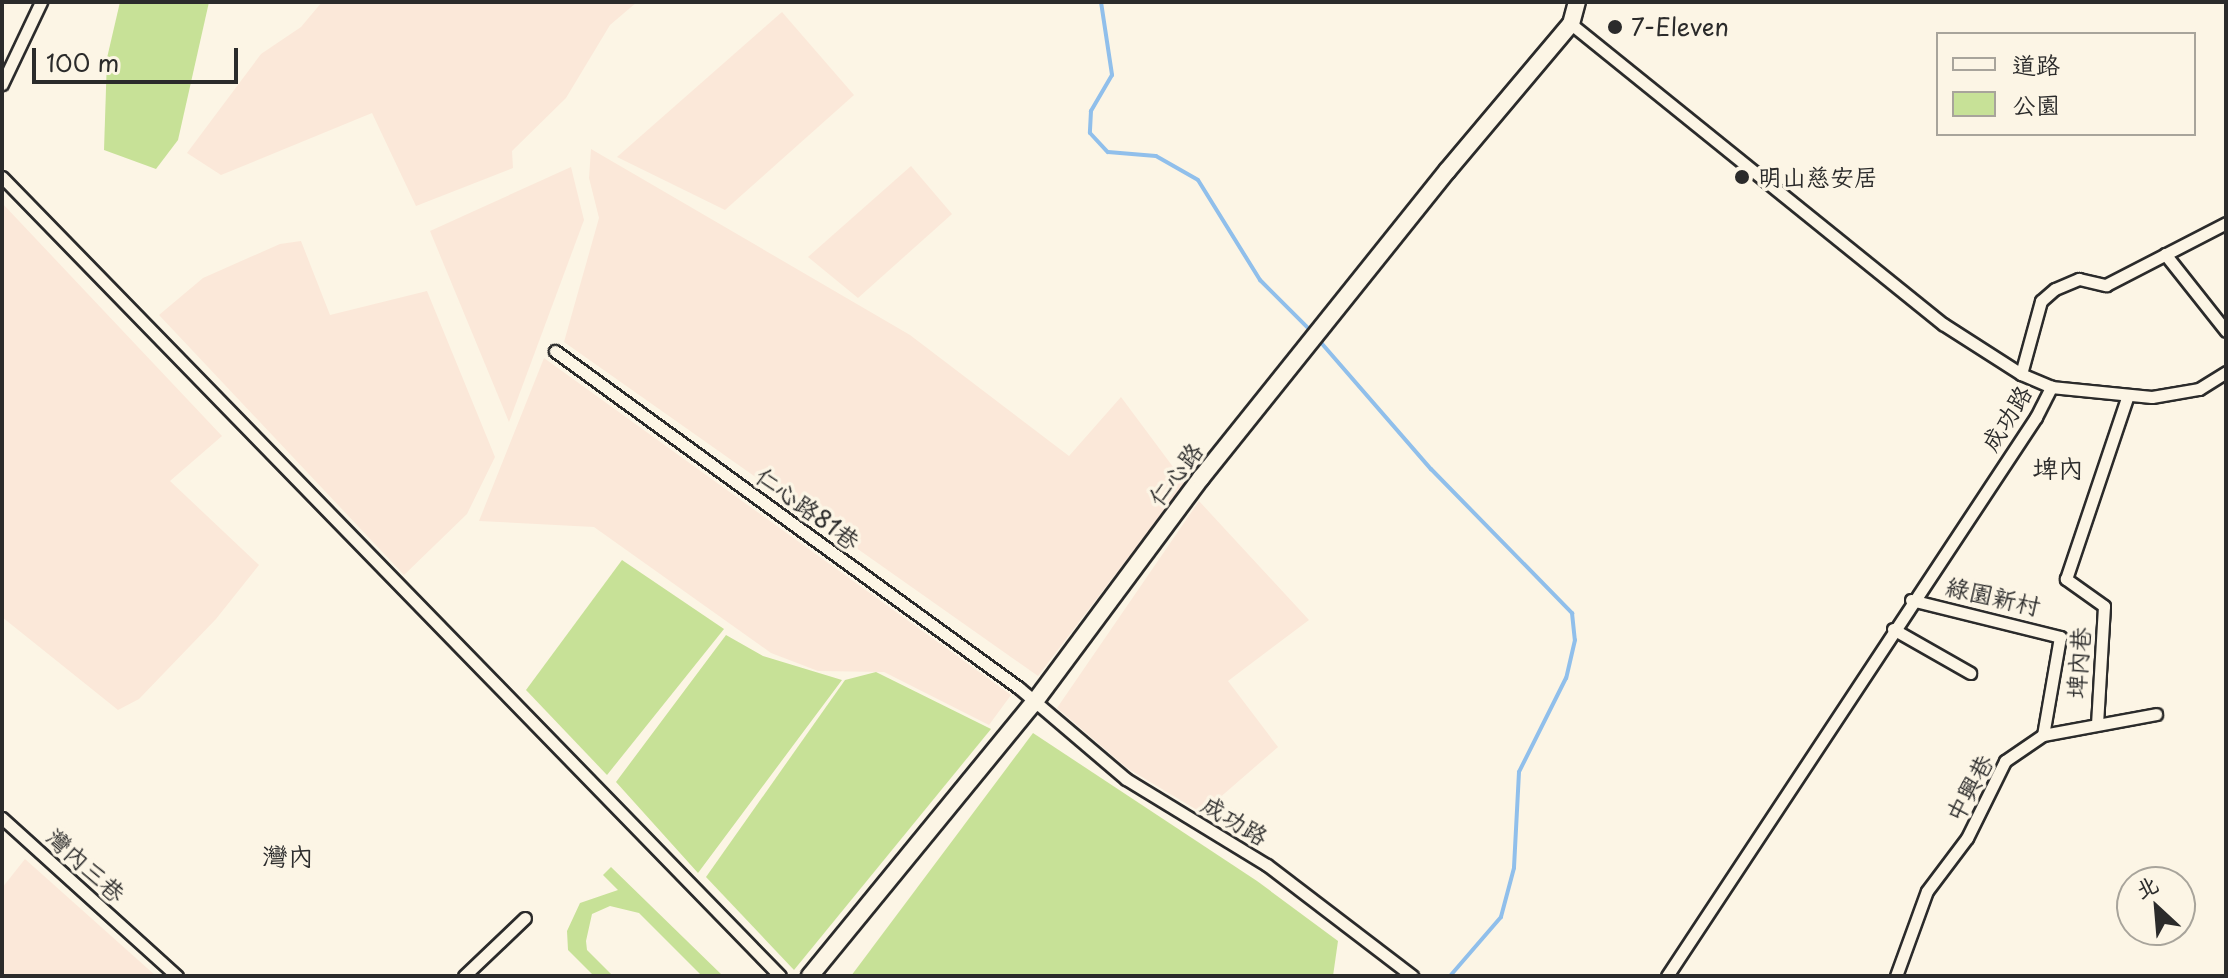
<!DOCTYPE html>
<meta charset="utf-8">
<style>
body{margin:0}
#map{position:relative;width:2228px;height:978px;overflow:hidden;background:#fcf5e5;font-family:"Playpen Sans","LXGW WenKai TC",sans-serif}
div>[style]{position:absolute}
.built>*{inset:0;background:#fbe8d9}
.green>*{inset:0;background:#c7e197}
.stream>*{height:4px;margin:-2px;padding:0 2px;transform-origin:2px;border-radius:2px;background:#90bfeb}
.roads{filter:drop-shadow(2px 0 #2b2b2b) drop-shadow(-2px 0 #2b2b2b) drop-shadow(0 2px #2b2b2b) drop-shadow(0 -2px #2b2b2b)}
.street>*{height:11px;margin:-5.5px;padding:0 5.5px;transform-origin:5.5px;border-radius:5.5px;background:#fcf5e5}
.secondary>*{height:16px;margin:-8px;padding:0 8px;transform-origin:8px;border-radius:8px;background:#fcf5e5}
.dots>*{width:22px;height:22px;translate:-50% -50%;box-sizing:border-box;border:4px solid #fcf5e5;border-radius:50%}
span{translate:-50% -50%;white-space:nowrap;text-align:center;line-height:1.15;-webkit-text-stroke:7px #fcf5e5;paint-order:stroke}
.poi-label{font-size:24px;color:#2b2b2b}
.left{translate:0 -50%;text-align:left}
.street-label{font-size:24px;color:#2b2b2b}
.neighbourhood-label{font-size:26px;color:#2b2b2b}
.frame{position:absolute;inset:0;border:4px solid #2b2b2b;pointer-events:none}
.legend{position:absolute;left:1936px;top:32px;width:260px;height:104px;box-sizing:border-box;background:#fcf5e5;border:2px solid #a8a49b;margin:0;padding:10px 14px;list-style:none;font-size:24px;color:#2b2b2b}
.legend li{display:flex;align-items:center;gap:16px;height:40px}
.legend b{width:40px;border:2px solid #a8a49b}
.north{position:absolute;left:2116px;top:866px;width:80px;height:80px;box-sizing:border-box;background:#fcf5e5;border:2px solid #a8a49b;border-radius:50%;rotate:334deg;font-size:22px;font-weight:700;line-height:32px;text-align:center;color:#2b2b2b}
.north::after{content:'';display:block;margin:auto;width:28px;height:36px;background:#2b2b2b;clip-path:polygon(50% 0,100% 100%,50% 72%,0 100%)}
.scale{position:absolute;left:32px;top:48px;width:206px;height:36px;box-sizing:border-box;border:4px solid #2b2b2b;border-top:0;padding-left:10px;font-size:24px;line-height:28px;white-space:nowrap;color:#2b2b2b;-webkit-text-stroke:6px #fcf5e5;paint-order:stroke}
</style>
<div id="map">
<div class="built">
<i style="clip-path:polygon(322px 2px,637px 2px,610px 25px,566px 98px,512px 151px,513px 168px,416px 206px,372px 113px,221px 175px,187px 153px,261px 54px,301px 27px)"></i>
<i style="clip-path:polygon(782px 12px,854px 95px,725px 210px,617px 157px)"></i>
<i style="clip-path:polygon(591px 149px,910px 335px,1069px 456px,1121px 397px,1185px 483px,1038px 676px,564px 342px,599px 218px,589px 178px)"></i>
<i style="clip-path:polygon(911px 166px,952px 214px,858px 298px,808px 257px)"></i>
<i style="clip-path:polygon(571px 167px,584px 220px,509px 422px,430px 231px)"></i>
<i style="clip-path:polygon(2px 203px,222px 436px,170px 481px,259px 565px,216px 619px,139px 699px,118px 710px,2px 617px)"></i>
<i style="clip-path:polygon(301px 241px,330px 315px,427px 291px,495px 457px,467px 514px,404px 575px,159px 315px,203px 278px,280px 244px)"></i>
<i style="clip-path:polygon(544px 358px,1011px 695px,989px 725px,884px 672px,818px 671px,771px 653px,594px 527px,479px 521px)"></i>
<i style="clip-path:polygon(1199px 501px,1309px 620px,1228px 681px,1278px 747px,1202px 813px,1127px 768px,1057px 708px)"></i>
<i style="clip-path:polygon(25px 859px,156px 976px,2px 976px,2px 888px)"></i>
</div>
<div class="green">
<i style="clip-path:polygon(120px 2px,209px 2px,178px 140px,156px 169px,104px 150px,107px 58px)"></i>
<i style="clip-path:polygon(622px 560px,724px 629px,607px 775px,526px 690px)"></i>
<i style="clip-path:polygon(726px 635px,763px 656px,842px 680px,698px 873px,616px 782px)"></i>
<i style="clip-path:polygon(876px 672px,991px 729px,794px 970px,706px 877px,845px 680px)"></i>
<i style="clip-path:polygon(1033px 733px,1257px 881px,1338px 941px,1333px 976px,851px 976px)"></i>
<i style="clip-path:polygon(611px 867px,723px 976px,702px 976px,639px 913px,610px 906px,592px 914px,586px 941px,587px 950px,613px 976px,594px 976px,568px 950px,567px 931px,580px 903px,618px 890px,603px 875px)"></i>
</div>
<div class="stream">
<i style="left:1101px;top:2px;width:74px;rotate:81.4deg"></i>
<i style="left:1112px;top:75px;width:42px;rotate:120.3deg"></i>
<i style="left:1091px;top:111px;width:22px;rotate:93deg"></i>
<i style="left:1090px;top:133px;width:26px;rotate:47deg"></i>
<i style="left:1108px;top:152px;width:48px;rotate:4.8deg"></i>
<i style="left:1156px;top:156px;width:48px;rotate:29.7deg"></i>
<i style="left:1198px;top:180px;width:118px;rotate:58.2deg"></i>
<i style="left:1260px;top:280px;width:72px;rotate:45deg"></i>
<i style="left:1317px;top:338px;width:174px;rotate:49deg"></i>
<i style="left:1431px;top:469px;width:202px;rotate:45.6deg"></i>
<i style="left:1572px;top:613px;width:27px;rotate:84deg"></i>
<i style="left:1575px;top:640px;width:39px;rotate:103deg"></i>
<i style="left:1566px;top:678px;width:105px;rotate:116.6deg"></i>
<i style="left:1519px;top:772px;width:96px;rotate:93deg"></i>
<i style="left:1514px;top:868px;width:51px;rotate:104.9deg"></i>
<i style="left:1501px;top:917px;width:78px;rotate:130.8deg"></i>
</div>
<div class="roads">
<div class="street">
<i style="left:1571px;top:24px;width:478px;rotate:38.9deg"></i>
<i style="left:1943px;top:324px;width:93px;rotate:32.7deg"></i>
<i style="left:2021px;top:374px;width:33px;rotate:23deg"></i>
<i style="left:2051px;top:387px;width:101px;rotate:5.7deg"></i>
<i style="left:2152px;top:397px;width:48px;rotate:-9.7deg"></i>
<i style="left:2199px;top:389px;width:32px;rotate:-32deg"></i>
<i style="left:2px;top:84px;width:91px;rotate:-64.6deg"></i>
<i style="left:2px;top:177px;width:1115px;rotate:45.76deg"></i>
<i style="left:2165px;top:254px;width:98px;rotate:51.6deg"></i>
<i style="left:555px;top:351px;width:573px;rotate:35.99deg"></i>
<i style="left:1019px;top:688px;width:140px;rotate:40.4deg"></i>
<i style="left:1126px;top:779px;width:165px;rotate:31.4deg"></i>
<i style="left:1267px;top:865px;width:183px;rotate:37.4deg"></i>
<i style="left:2021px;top:374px;width:76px;rotate:-74.7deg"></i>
<i style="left:2041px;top:301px;width:18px;rotate:-41deg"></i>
<i style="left:2055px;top:289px;width:26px;rotate:-23deg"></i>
<i style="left:2079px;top:279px;width:28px;rotate:13deg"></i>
<i style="left:2106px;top:285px;width:135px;rotate:-27.3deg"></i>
<i style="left:1911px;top:600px;width:154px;rotate:13.9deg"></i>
<i style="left:2060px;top:637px;width:99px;rotate:99.8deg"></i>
<i style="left:1893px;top:629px;width:89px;rotate:29.7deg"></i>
<i style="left:2097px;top:724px;width:118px;rotate:-86.6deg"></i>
<i style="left:2104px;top:606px;width:47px;rotate:-144.6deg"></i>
<i style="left:2066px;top:579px;width:194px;rotate:-71.4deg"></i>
<i style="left:2px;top:818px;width:236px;rotate:42.1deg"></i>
<i style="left:464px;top:976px;width:84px;rotate:-43.6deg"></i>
<i style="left:1667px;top:976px;width:670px;rotate:-56.57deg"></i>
<i style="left:2036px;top:417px;width:34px;rotate:-63deg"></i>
<i style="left:1896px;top:976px;width:90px;rotate:-70deg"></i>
<i style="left:1927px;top:891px;width:66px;rotate:-53deg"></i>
<i style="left:1967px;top:838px;width:86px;rotate:-63.7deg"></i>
<i style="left:2005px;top:761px;width:46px;rotate:-34.4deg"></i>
<i style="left:2043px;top:735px;width:115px;rotate:-10.5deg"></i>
</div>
<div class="secondary">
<i style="left:810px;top:976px;width:352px;rotate:-50.7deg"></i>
<i style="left:1033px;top:704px;width:282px;rotate:-53.4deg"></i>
<i style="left:1201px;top:478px;width:393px;rotate:-51.3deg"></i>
<i style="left:1447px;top:171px;width:192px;rotate:-49.9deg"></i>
<i style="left:1571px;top:24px;width:23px;rotate:-75deg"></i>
</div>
</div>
<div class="dots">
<i style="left:1615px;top:27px;background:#2b2b2b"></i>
<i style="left:1742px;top:177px;background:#2b2b2b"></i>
</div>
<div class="poi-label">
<span class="left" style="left:1631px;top:27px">7-Eleven</span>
<span class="left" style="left:1758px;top:177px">明山慈安居</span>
</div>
<div class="street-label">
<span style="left:2006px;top:418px;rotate:-58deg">成功路</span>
<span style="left:1175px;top:474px;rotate:-52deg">仁心路</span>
<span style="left:808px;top:508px;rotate:36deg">仁心路81巷</span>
<span style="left:1993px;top:596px;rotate:13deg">綠園新村</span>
<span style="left:2078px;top:663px;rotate:-86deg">埤內巷</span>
<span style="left:1969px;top:788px;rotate:-62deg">中興巷</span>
<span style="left:1235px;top:820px;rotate:31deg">成功路</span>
<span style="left:86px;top:865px;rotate:42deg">灣內三巷</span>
</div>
<div class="neighbourhood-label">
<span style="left:2058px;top:468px">埤内</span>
<span style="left:288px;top:856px">灣内</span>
</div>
<div class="frame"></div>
<ul class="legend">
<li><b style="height:10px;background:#fcf5e5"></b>道路</li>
<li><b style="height:22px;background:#c7e197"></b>公園</li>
</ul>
<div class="north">北</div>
<div class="scale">100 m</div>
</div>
